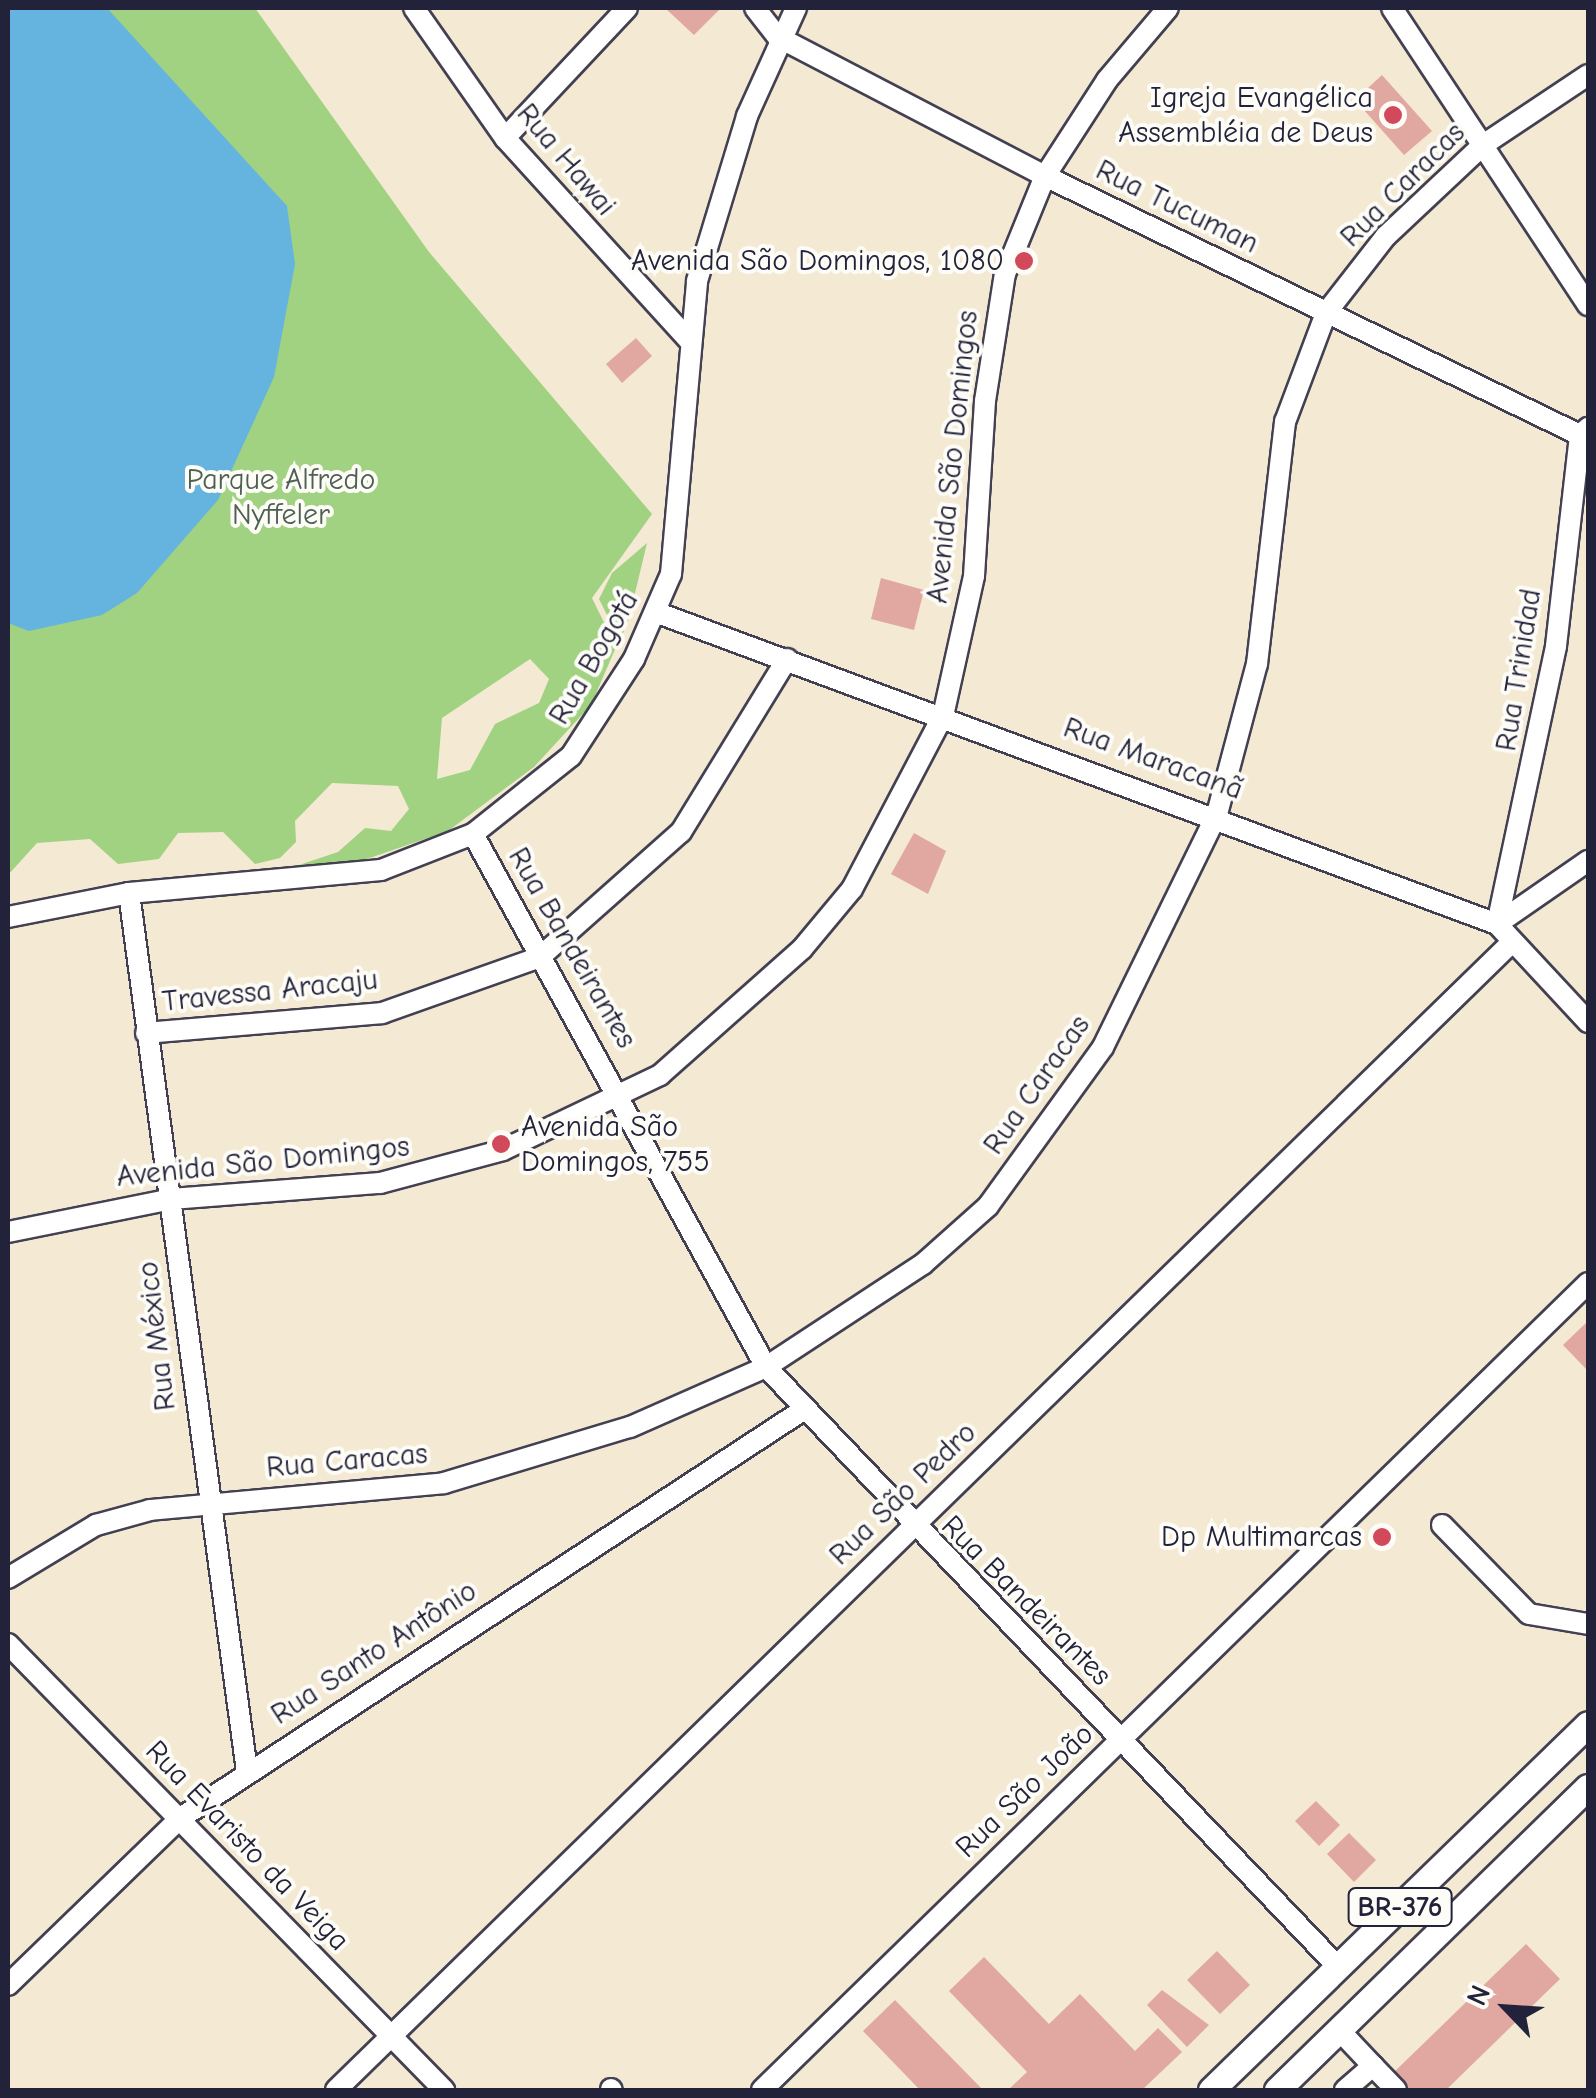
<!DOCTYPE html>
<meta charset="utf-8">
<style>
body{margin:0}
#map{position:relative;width:1596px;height:2098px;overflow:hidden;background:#f4e9d2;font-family:"Comic Neue",sans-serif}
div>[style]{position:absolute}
.green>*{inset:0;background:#a0d281}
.water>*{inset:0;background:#65b3df}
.building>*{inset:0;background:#e1a8a1}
.roads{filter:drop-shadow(2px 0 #424052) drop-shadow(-2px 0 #424052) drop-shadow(0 2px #424052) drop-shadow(0 -2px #424052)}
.minor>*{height:20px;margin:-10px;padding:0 10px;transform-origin:10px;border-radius:10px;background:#fff}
.major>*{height:25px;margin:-12.5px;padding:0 12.5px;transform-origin:12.5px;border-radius:12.5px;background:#fff}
.dots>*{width:28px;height:28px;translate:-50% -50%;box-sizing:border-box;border:5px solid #fdfcf7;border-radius:50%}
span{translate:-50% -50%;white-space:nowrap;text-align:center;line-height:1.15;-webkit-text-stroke:8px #fdfcf7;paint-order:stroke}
.shield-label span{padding:2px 8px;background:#fdfcf7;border:2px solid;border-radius:8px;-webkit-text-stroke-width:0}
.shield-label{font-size:28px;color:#22223b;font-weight:700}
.poi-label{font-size:30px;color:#22223b}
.right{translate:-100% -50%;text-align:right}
.left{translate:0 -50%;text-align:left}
.street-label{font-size:30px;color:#22223b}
.park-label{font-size:30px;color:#4e6054}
.frame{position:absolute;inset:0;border:10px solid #22223b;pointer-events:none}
.north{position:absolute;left:1456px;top:1958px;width:100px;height:100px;-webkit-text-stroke:8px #fdfcf7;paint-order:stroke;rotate:295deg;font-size:28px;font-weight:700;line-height:40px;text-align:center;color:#22223b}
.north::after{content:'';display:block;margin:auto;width:35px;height:45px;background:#22223b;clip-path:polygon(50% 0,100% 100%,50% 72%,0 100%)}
</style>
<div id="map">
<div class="green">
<i style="clip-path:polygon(evenodd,8px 8px,255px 8px,429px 252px,652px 514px,592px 598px,616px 647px,591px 705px,534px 767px,448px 831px,361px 861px,293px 867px,338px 852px,365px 828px,391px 831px,409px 809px,398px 786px,332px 783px,295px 821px,296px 842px,280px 858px,255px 864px,223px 832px,178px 833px,159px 859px,118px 864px,90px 839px,37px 843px,8px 875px,8px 8px,530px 659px,549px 679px,539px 703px,495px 724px,470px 770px,437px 779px,442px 718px,530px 659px)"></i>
<i style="clip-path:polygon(647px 543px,629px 618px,620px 641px,599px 599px,612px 573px)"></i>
</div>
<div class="water">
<i style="clip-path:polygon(8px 8px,107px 8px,287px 206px,295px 264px,274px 377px,218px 500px,137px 593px,102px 615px,29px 631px,8px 623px)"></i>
</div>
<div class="building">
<i style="clip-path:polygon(665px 8px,721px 8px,694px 35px)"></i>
<i style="clip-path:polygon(1382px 75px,1432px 131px,1404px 155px,1355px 100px)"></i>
<i style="clip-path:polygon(636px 338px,652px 356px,622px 383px,606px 364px)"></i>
<i style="clip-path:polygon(881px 578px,924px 590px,914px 630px,871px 619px)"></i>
<i style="clip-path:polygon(914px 833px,946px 851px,928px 894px,891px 874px)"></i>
<i style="clip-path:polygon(1588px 1321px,1588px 1371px,1563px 1345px)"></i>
<i style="clip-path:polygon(1316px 1801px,1340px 1825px,1319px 1846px,1295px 1821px)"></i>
<i style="clip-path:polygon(1349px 1833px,1376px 1860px,1354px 1882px,1327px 1854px)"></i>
<i style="clip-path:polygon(1526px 1944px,1560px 1979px,1446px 2090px,1404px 2090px,1390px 2076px)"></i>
<i style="clip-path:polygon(1217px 1951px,1250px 1985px,1220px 2014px,1187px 1980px)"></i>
<i style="clip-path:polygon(984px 1957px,1049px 2024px,1080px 1994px,1135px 2051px,1158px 2028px,1182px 2052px,1142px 2090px,1008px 2090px,1027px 2072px,949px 1991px)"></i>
<i style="clip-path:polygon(1162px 1990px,1209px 2025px,1187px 2047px,1147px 2005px)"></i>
<i style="clip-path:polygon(895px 2000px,983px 2090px,920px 2090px,863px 2031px)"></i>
</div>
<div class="roads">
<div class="minor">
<i style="left:414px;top:8px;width:159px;rotate:55deg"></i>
<i style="left:505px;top:138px;width:272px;rotate:47.7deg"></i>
<i style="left:755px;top:8px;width:37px;rotate:52deg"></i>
<i style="left:778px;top:37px;width:301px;rotate:27.5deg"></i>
<i style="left:1045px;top:176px;width:603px;rotate:25.84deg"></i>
<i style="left:1392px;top:8px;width:356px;rotate:56.6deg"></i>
<i style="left:505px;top:138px;width:178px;rotate:-46.8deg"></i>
<i style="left:658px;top:613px;width:895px;rotate:20.34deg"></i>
<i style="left:1497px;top:924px;width:134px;rotate:47.1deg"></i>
<i style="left:473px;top:834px;width:608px;rotate:61.2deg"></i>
<i style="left:766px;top:1367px;width:829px;rotate:46.37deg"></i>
<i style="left:129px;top:893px;width:886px;rotate:82.35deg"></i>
<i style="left:8px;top:917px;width:123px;rotate:-11.2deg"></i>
<i style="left:129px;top:893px;width:253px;rotate:-5.2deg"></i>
<i style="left:381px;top:870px;width:99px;rotate:-21.4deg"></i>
<i style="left:473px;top:834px;width:125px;rotate:-38.5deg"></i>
<i style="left:571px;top:756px;width:116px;rotate:-57deg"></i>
<i style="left:634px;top:659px;width:93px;rotate:-66.5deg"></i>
<i style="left:671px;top:574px;width:294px;rotate:-84.9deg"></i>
<i style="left:697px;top:281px;width:172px;rotate:-73.1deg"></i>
<i style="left:747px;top:116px;width:119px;rotate:-65.6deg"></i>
<i style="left:1497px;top:924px;width:284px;rotate:-78deg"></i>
<i style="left:1556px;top:646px;width:212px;rotate:-83.5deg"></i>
<i style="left:1580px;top:435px;width:11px;rotate:-41deg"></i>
<i style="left:1497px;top:924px;width:111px;rotate:-34.7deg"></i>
<i style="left:146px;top:1033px;width:237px;rotate:-4.8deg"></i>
<i style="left:382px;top:1013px;width:168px;rotate:-19.5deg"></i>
<i style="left:540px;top:957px;width:188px;rotate:-41.6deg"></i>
<i style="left:681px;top:832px;width:203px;rotate:-58.5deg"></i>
<i style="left:8px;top:1232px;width:166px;rotate:-11.4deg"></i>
<i style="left:171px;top:1199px;width:210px;rotate:-4.4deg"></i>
<i style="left:380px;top:1183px;width:127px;rotate:-15deg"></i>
<i style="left:503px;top:1150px;width:174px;rotate:-25.5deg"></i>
<i style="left:660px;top:1075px;width:190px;rotate:-41.6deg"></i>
<i style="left:802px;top:949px;width:78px;rotate:-50.2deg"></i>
<i style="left:852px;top:889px;width:195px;rotate:-62.3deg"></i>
<i style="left:943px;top:716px;width:143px;rotate:-77.5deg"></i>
<i style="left:974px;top:576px;width:175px;rotate:-86.4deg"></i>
<i style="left:985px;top:401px;width:129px;rotate:-81.1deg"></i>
<i style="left:1005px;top:274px;width:106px;rotate:-67.8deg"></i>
<i style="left:1045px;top:176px;width:114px;rotate:-57.1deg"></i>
<i style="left:1107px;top:80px;width:94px;rotate:-49.7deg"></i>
<i style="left:1442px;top:1525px;width:124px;rotate:45.7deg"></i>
<i style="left:1529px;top:1614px;width:60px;rotate:9.6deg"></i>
<i style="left:8px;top:1578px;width:103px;rotate:-31.1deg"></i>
<i style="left:96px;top:1525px;width:56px;rotate:-15.5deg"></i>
<i style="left:150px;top:1510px;width:295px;rotate:-5.2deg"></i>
<i style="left:444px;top:1483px;width:194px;rotate:-16.8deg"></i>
<i style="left:630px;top:1427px;width:149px;rotate:-23.8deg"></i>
<i style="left:766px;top:1367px;width:188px;rotate:-33.3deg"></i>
<i style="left:923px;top:1264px;width:87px;rotate:-41.7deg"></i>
<i style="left:988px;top:1206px;width:196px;rotate:-54.1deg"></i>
<i style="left:1103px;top:1047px;width:259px;rotate:-63.9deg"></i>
<i style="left:1217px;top:814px;width:155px;rotate:-75.1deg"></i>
<i style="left:1257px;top:664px;width:244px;rotate:-83.4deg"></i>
<i style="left:1285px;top:422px;width:116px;rotate:-69.4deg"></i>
<i style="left:1326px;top:313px;width:98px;rotate:-52.1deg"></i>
<i style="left:1386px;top:236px;width:133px;rotate:-43.2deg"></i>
<i style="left:1483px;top:145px;width:126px;rotate:-33.7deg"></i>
<i style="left:8px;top:1644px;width:624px;rotate:45.65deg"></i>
<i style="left:8px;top:1985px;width:238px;rotate:-44.1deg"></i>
<i style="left:179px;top:1819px;width:746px;rotate:-33.24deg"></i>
<i style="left:1339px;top:2030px;width:50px;rotate:46.6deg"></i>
<i style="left:611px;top:2089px;width:1px;rotate:45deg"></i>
<i style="left:336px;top:2090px;width:1643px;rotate:-44.31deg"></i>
<i style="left:762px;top:2090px;width:1155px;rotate:-44.33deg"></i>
<i style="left:1345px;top:2090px;width:37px;rotate:-41deg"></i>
<i style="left:1373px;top:2066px;width:33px;rotate:46deg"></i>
</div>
<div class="major">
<i style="left:1211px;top:2090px;width:525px;rotate:-44.15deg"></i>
<i style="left:1277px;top:2090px;width:434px;rotate:-44.3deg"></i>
</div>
</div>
<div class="dots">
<i style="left:1393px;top:115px;background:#d1495b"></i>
<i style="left:1024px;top:261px;background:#d1495b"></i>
<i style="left:501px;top:1144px;background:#d1495b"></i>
<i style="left:1382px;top:1537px;background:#d1495b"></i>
</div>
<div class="shield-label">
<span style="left:1400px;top:1907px">BR-376</span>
</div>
<div class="poi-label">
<span class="right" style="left:1373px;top:115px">Igreja Evangélica<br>Assembléia de Deus</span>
<span class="right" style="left:1004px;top:261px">Avenida São Domingos, 1080</span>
<span class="left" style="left:521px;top:1144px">Avenida São<br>Domingos, 755</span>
<span class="right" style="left:1362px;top:1537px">Dp Multimarcas</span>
</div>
<div class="street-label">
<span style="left:566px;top:160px;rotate:50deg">Rua Hawai</span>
<span style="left:1403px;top:185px;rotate:-45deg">Rua Caracas</span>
<span style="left:1177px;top:207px;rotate:26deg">Rua Tucuman</span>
<span style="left:953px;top:457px;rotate:-84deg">Avenida São Domingos</span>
<span style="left:594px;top:658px;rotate:-60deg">Rua Bogotá</span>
<span style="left:1519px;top:670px;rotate:-81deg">Rua Trinidad</span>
<span style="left:1153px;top:759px;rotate:20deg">Rua Maracanã</span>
<span style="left:572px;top:948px;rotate:60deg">Rua Bandeirantes</span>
<span style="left:270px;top:991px;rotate:-6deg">Travessa Aracaju</span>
<span style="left:1037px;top:1085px;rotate:-55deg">Rua Caracas</span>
<span style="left:263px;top:1162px;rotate:-6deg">Avenida São Domingos</span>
<span style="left:157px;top:1336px;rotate:-97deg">Rua México</span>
<span style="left:347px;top:1461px;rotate:-5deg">Rua Caracas</span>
<span style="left:903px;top:1494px;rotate:-44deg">Rua São Pedro</span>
<span style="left:1026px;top:1601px;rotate:45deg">Rua Bandeirantes</span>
<span style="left:374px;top:1653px;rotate:-33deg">Rua Santo Antônio</span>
<span style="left:1025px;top:1791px;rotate:-44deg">Rua São João</span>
<span style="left:247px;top:1846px;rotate:46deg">Rua Evaristo da Veiga</span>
</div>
<div class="park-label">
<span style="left:281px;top:497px">Parque Alfredo<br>Nyffeler</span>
</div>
<div class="frame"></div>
<div class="north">N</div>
</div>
